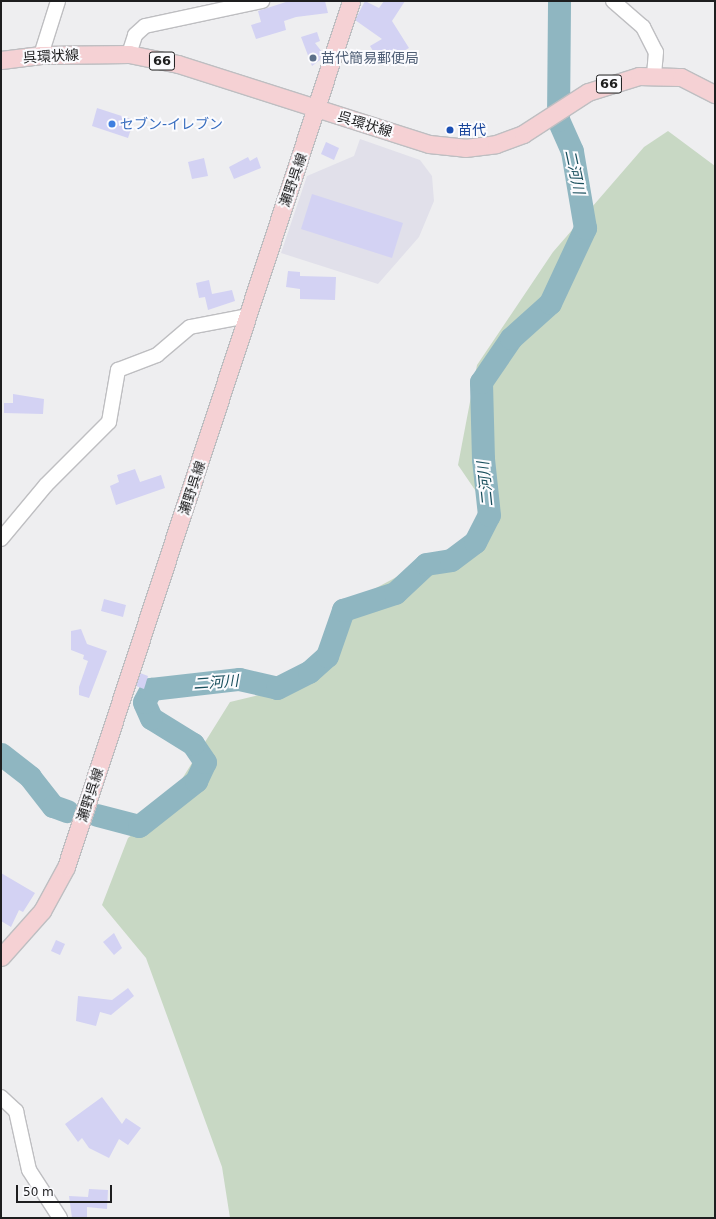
<!DOCTYPE html>
<meta charset="utf-8">
<style>
body{margin:0}
#map{position:relative;width:716px;height:1219px;overflow:hidden;background:#eeeef0;font-family:"DejaVu Sans","Noto Sans JP",sans-serif}
div>[style]{position:absolute}
.built>*{inset:0;background:#e1e0ea}
.green>*{inset:0;background:#c8d8c4}
.river>*{height:23px;margin:-11.5px;padding:0 11.5px;transform-origin:11.5px;border-radius:11.5px;background:#8fb6c1}
.building>*{inset:0;background:#d3d2f3}
.roads{filter:drop-shadow(1px 0 #bebec1) drop-shadow(-1px 0 #bebec1) drop-shadow(0 1px #bebec1) drop-shadow(0 -1px #bebec1)}
.minor>*{height:14px;margin:-7px;padding:0 7px;transform-origin:7px;border-radius:7px;background:#fff}
.major>*{height:17px;margin:-8.5px;padding:0 8.5px;transform-origin:8.5px;border-radius:8.5px;background:#f5d1d4}
.dots>*{width:11px;height:11px;translate:-50% -50%;box-sizing:border-box;border:2px solid #fbfbfe;border-radius:50%}
span{translate:-50% -50%;white-space:nowrap;text-align:center;line-height:1.15;-webkit-text-stroke:4px #fbfbfe;paint-order:stroke}
.shield-label span{padding:1px 3px;background:#fbfbfe;border:1px solid;border-radius:3px;-webkit-text-stroke-width:0}
.shield-label{font-size:13px;color:#1e1e1f;font-weight:700}
.street-label{font-size:14px;color:#1e1e1f}
.service-label{font-size:14px;color:#4e5e75}
.left{translate:0 -50%;text-align:left}
.shop-label{font-size:14px;color:#366cbe}
.transit-label{font-size:14px;color:#164399}
.water-label{font-size:15px;color:#184e5c;font-style:italic}
.frame{position:absolute;inset:0;border:2px solid #1e1e1f;pointer-events:none}
.scale{position:absolute;left:16px;top:1185px;width:96px;height:18px;box-sizing:border-box;border:2px solid #1e1e1f;border-top:0;padding-left:5px;font-size:12px;line-height:14px;white-space:nowrap;color:#1e1e1f;-webkit-text-stroke:3px #fbfbfe;paint-order:stroke}
</style>
<div id="map">
<div class="built">
<i style="clip-path:polygon(360px 139px,420px 160px,432px 176px,434px 201px,419px 237px,378px 284px,281px 253px,307px 176px,354px 156px)"></i>
</div>
<div class="green">
<i style="clip-path:polygon(668px 131px,715px 166px,715px 1218px,230px 1218px,222px 1167px,146px 958px,102px 905px,128px 838px,162px 811px,230px 702px,300px 685px,339px 608px,428px 560px,460px 552px,488px 509px,458px 465px,477px 365px,553px 252px,644px 147px)"></i>
</div>
<div class="river">
<i style="left:1px;top:754px;width:37px;rotate:38deg"></i>
<i style="left:30px;top:777px;width:37px;rotate:52deg"></i>
<i style="left:53px;top:806px;width:15px;rotate:20deg"></i>
<i style="left:97px;top:815px;width:43px;rotate:14.7deg"></i>
<i style="left:139px;top:826px;width:73px;rotate:-38.3deg"></i>
<i style="left:196px;top:781px;width:21px;rotate:-65deg"></i>
<i style="left:205px;top:762px;width:22px;rotate:-124deg"></i>
<i style="left:193px;top:744px;width:49px;rotate:-148.2deg"></i>
<i style="left:151px;top:718px;width:17px;rotate:-114deg"></i>
<i style="left:144px;top:702px;width:15px;rotate:-62deg"></i>
<i style="left:151px;top:689px;width:89px;rotate:-6.5deg"></i>
<i style="left:239px;top:679px;width:39px;rotate:13deg"></i>
<i style="left:277px;top:688px;width:36px;rotate:-27deg"></i>
<i style="left:309px;top:672px;width:24px;rotate:-42deg"></i>
<i style="left:327px;top:656px;width:49px;rotate:-70.8deg"></i>
<i style="left:343px;top:610px;width:55px;rotate:-18.1deg"></i>
<i style="left:395px;top:593px;width:42px;rotate:-43.1deg"></i>
<i style="left:426px;top:564px;width:25px;rotate:-9deg"></i>
<i style="left:451px;top:560px;width:30px;rotate:-37deg"></i>
<i style="left:475px;top:542px;width:30px;rotate:-63deg"></i>
<i style="left:489px;top:515px;width:56px;rotate:-96.1deg"></i>
<i style="left:483px;top:459px;width:77px;rotate:-91.5deg"></i>
<i style="left:481px;top:382px;width:53px;rotate:-55.7deg"></i>
<i style="left:511px;top:338px;width:52px;rotate:-41.9deg"></i>
<i style="left:550px;top:303px;width:83px;rotate:-65deg"></i>
<i style="left:585px;top:228px;width:78px;rotate:-99.6deg"></i>
<i style="left:572px;top:151px;width:34px;rotate:-114deg"></i>
<i style="left:558px;top:120px;width:119px;rotate:-89.5deg"></i>
</div>
<div class="building">
<i style="clip-path:polygon(289px 1px,325px 1px,328px 13px,296px 17px,284px 21px,286px 30px,256px 39px,251px 25px,261px 22px,258px 11px)"></i>
<i style="clip-path:polygon(365px 1px,379px 8px,384px 1px,405px 1px,392px 21px,409px 48px,381px 64px,370px 46px,382px 39px,355px 20px)"></i>
<i style="clip-path:polygon(317px 32px,320px 41px,315px 43px,322px 52px,320px 60px,312px 66px,301px 37px)"></i>
<i style="clip-path:polygon(97px 108px,134px 120px,128px 138px,92px 126px)"></i>
<i style="clip-path:polygon(326px 142px,339px 148px,334px 160px,321px 154px)"></i>
<i style="clip-path:polygon(248px 157px,250px 161px,257px 157px,261px 168px,234px 179px,229px 167px)"></i>
<i style="clip-path:polygon(204px 158px,208px 176px,192px 179px,188px 162px)"></i>
<i style="clip-path:polygon(312px 194px,403px 223px,392px 258px,301px 229px)"></i>
<i style="clip-path:polygon(288px 271px,300px 272px,300px 276px,336px 277px,335px 300px,300px 299px,300px 289px,286px 287px)"></i>
<i style="clip-path:polygon(209px 280px,212px 294px,232px 290px,235px 301px,208px 310px,205px 297px,199px 298px,196px 283px)"></i>
<i style="clip-path:polygon(13px 394px,44px 399px,43px 414px,4px 413px,4px 403px,13px 403px)"></i>
<i style="clip-path:polygon(135px 469px,140px 482px,161px 475px,165px 488px,116px 505px,110px 486px,119px 482px,117px 475px)"></i>
<i style="clip-path:polygon(104px 599px,126px 605px,123px 617px,101px 611px)"></i>
<i style="clip-path:polygon(81px 629px,87px 644px,107px 651px,89px 698px,79px 695px,79px 687px,88px 661px,83px 659px,84px 655px,71px 650px,71px 631px)"></i>
<i style="clip-path:polygon(140px 673px,148px 676px,144px 689px,136px 686px)"></i>
<i style="clip-path:polygon(1px 873px,35px 893px,23px 912px,19px 910px,11px 927px,1px 921px)"></i>
<i style="clip-path:polygon(114px 933px,122px 948px,114px 955px,103px 942px)"></i>
<i style="clip-path:polygon(56px 940px,65px 944px,60px 955px,51px 951px)"></i>
<i style="clip-path:polygon(128px 988px,134px 996px,111px 1015px,100px 1012px,96px 1026px,76px 1021px,78px 996px,112px 1000px)"></i>
<i style="clip-path:polygon(102px 1097px,122px 1124px,126px 1118px,141px 1128px,128px 1145px,119px 1139px,109px 1158px,89px 1148px,82px 1138px,78px 1142px,65px 1124px)"></i>
<i style="clip-path:polygon(89px 1189px,108px 1190px,107px 1209px,87px 1207px,87px 1218px,72px 1218px,69px 1196px,88px 1197px)"></i>
</div>
<div class="roads">
<div class="minor">
<i style="left:613px;top:1px;width:40px;rotate:41deg"></i>
<i style="left:643px;top:27px;width:28px;rotate:63deg"></i>
<i style="left:656px;top:52px;width:23px;rotate:95deg"></i>
<i style="left:129px;top:54px;width:20px;rotate:-72deg"></i>
<i style="left:135px;top:35px;width:13px;rotate:-42deg"></i>
<i style="left:145px;top:26px;width:120px;rotate:-12.1deg"></i>
<i style="left:41px;top:55px;width:57px;rotate:-72.5deg"></i>
<i style="left:1px;top:539px;width:70px;rotate:-50.2deg"></i>
<i style="left:46px;top:485px;width:89px;rotate:-45deg"></i>
<i style="left:109px;top:422px;width:53px;rotate:-80.2deg"></i>
<i style="left:118px;top:370px;width:42px;rotate:-21deg"></i>
<i style="left:157px;top:355px;width:43px;rotate:-40.3deg"></i>
<i style="left:190px;top:327px;width:58px;rotate:-10.9deg"></i>
<i style="left:1px;top:1097px;width:21px;rotate:43deg"></i>
<i style="left:16px;top:1111px;width:60px;rotate:77.6deg"></i>
<i style="left:29px;top:1170px;width:57px;rotate:57.1deg"></i>
</div>
<div class="major">
<i style="left:1px;top:60px;width:40px;rotate:-7.1deg"></i>
<i style="left:41px;top:55px;width:88px;rotate:-0.7deg"></i>
<i style="left:129px;top:54px;width:50px;rotate:11.5deg"></i>
<i style="left:178px;top:64px;width:263px;rotate:17.7deg"></i>
<i style="left:429px;top:144px;width:36px;rotate:6deg"></i>
<i style="left:465px;top:148px;width:31px;rotate:-7deg"></i>
<i style="left:496px;top:144px;width:29px;rotate:-20deg"></i>
<i style="left:523px;top:134px;width:77px;rotate:-32.9deg"></i>
<i style="left:588px;top:92px;width:53px;rotate:-17.4deg"></i>
<i style="left:639px;top:76px;width:42px;rotate:1.4deg"></i>
<i style="left:681px;top:77px;width:38px;rotate:27deg"></i>
<i style="left:1px;top:957px;width:62px;rotate:-48.3deg"></i>
<i style="left:42px;top:911px;width:50px;rotate:-61.4deg"></i>
<i style="left:66px;top:867px;width:912px;rotate:-71.78deg"></i>
</div>
</div>
<div class="dots">
<i style="left:313px;top:58px;background:#5c6f8a"></i>
<i style="left:112px;top:124px;background:#3f7fe0"></i>
<i style="left:450px;top:130px;background:#1a4fb4"></i>
</div>
<div class="shield-label">
<span style="left:162px;top:61px">66</span>
<span style="left:609px;top:84px">66</span>
</div>
<div class="street-label">
<span style="left:51px;top:56px;rotate:-3deg">呉環状線</span>
<span style="left:365px;top:124px;rotate:17deg">呉環状線</span>
<span style="left:293px;top:180px;rotate:-71deg">瀬野呉線</span>
<span style="left:192px;top:488px;rotate:-72deg">瀬野呉線</span>
<span style="left:90px;top:795px;rotate:-72deg">瀬野呉線</span>
</div>
<div class="service-label">
<span class="left" style="left:321px;top:58px">苗代簡易郵便局</span>
</div>
<div class="shop-label">
<span class="left" style="left:120px;top:124px">セブン-イレブン</span>
</div>
<div class="transit-label">
<span class="left" style="left:458px;top:130px">苗代</span>
</div>
<div class="water-label">
<span style="left:574px;top:172px;rotate:78deg">二河川</span>
<span style="left:486px;top:484px;rotate:-96deg">二河川</span>
<span style="left:216px;top:683px;rotate:-4deg">二河川</span>
</div>
<div class="frame"></div>
<div class="scale">50 m</div>
</div>
